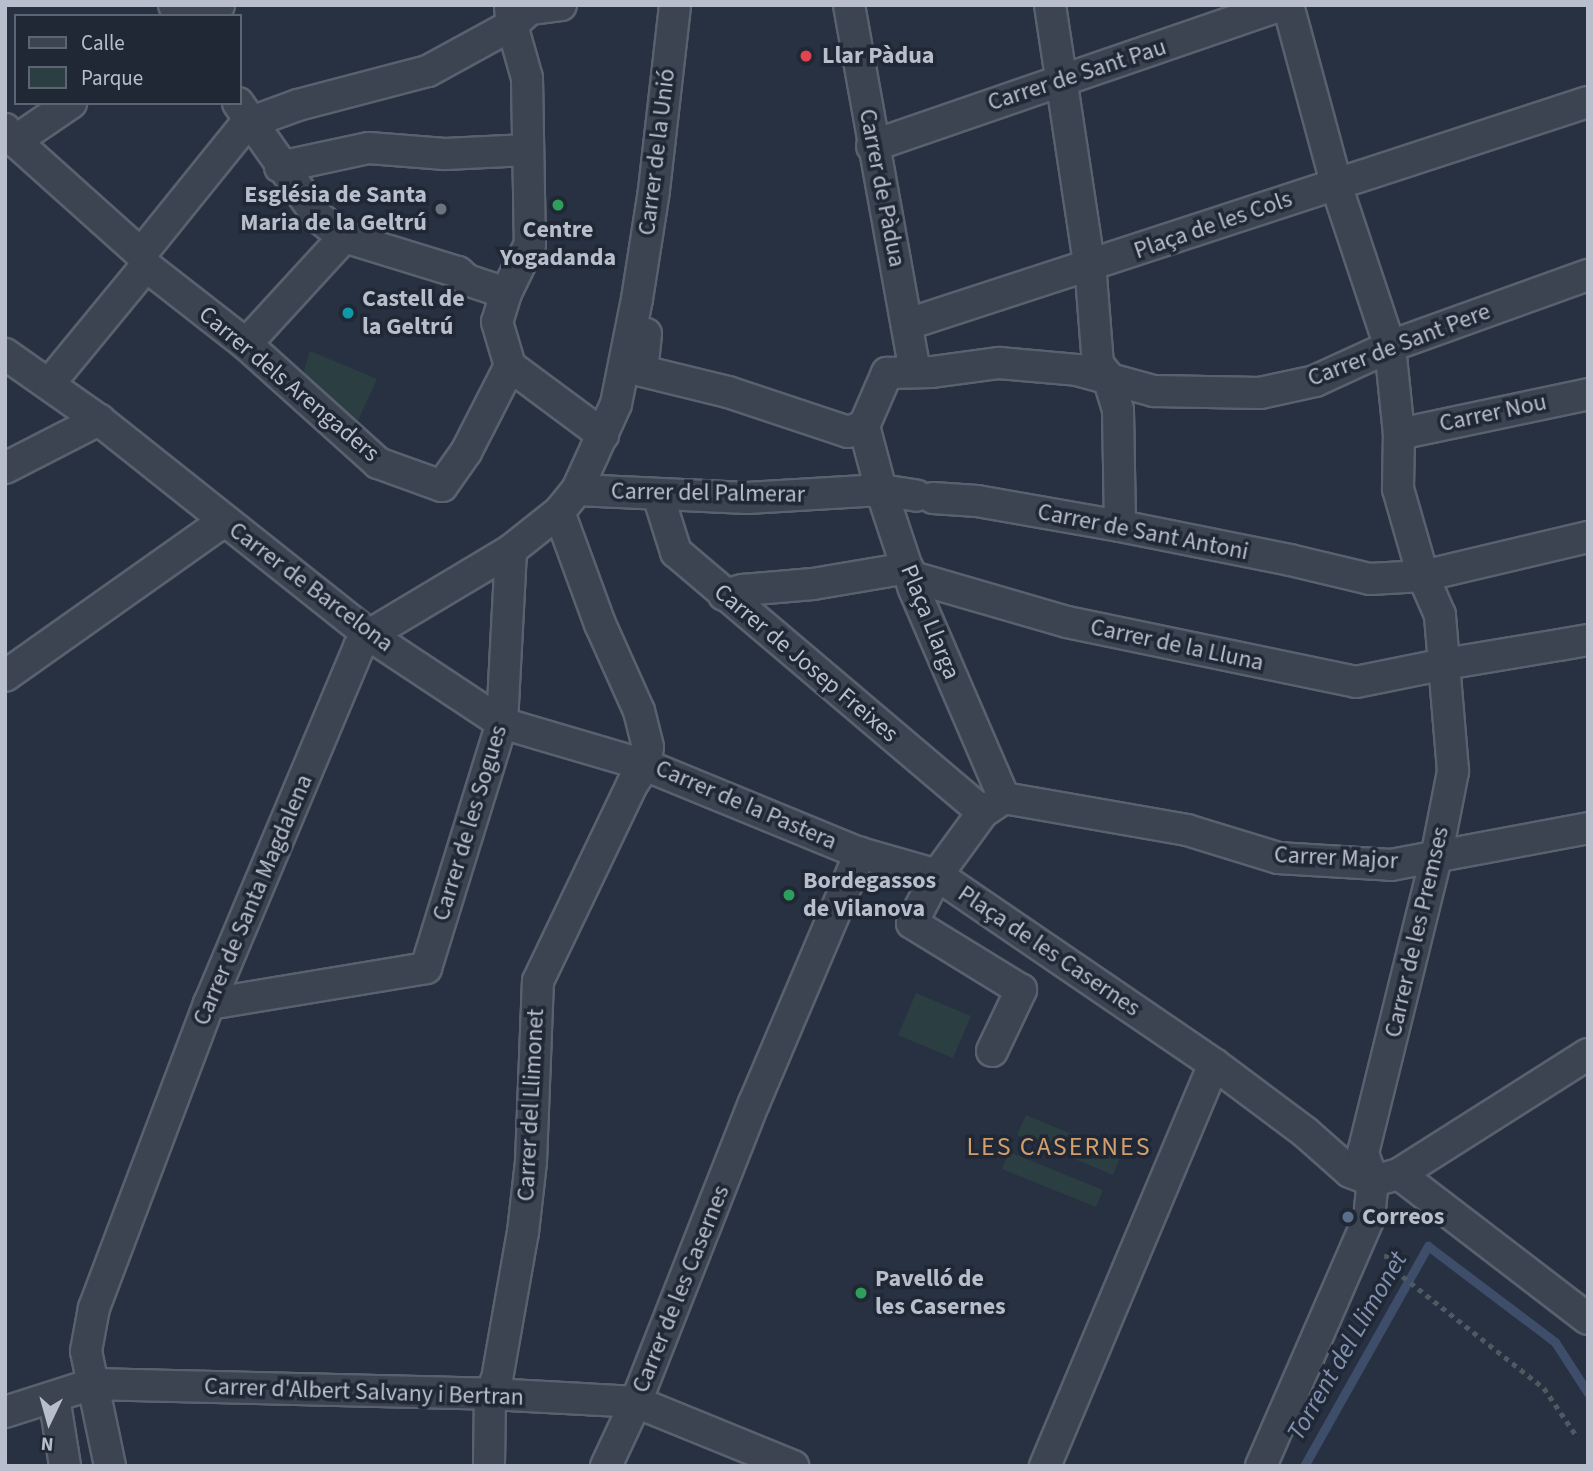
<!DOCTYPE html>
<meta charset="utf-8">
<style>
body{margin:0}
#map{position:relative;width:1593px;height:1471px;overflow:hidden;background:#283141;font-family:"Source Sans 3",sans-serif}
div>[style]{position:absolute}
.green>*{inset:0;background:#2b3f43}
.stream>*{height:9px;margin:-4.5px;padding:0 4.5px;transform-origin:4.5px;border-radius:4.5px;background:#3e4d69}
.path>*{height:4.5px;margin-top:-2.25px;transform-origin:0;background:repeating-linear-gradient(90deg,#4a5c60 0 5px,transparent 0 10px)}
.roads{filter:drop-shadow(2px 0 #59616e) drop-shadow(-2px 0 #59616e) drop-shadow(0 2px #59616e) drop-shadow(0 -2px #59616e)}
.minor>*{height:30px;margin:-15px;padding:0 15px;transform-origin:15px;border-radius:15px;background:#3c4351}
.dots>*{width:19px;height:19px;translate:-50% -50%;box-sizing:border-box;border:4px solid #202836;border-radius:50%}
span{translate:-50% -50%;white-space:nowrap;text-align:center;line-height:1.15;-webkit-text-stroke:7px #202836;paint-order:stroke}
.poi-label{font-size:24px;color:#b8becb;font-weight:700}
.left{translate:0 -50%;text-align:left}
.right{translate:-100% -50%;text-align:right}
.street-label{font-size:24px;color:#b8becb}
.neighbourhood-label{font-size:26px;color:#d19f6d;letter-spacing:2px}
.water-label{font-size:26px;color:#8192b1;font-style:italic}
.frame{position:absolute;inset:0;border:7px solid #b8becb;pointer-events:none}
.legend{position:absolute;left:14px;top:14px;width:228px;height:91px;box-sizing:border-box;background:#202836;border:2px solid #5d6472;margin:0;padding:9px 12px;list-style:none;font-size:21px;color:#b8becb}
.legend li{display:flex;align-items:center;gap:14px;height:35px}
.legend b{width:35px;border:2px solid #5d6472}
.north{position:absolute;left:14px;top:1387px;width:70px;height:70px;-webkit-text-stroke:5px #202836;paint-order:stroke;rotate:185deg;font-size:19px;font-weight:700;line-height:28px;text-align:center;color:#b8becb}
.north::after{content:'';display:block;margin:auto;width:24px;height:32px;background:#b8becb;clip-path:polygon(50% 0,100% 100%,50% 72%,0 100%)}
</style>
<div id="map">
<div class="green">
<i style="clip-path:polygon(310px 351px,377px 379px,354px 429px,301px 380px)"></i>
<i style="clip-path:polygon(916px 993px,971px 1016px,953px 1058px,898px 1035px)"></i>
<i style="clip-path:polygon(1026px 1115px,1121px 1155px,1113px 1175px,1017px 1135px)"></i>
<i style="clip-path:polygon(1009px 1152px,1103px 1190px,1096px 1207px,1002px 1169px)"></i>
</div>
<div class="stream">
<i style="left:1304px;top:1466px;width:253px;rotate:-60.6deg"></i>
<i style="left:1428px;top:1246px;width:159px;rotate:37.1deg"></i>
<i style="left:1555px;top:1342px;width:61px;rotate:57.1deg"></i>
</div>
<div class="path">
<i style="left:1387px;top:1254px;width:10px;rotate:90deg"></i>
<i style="left:1387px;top:1264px;width:200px;rotate:38.3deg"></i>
<i style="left:1544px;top:1388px;width:60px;rotate:55.8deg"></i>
</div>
<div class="roads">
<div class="minor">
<i style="left:174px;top:5px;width:12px;rotate:66deg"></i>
<i style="left:849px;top:5px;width:372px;rotate:79.8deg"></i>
<i style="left:1050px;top:5px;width:274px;rotate:81.4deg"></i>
<i style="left:1091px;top:276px;width:88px;rotate:85.5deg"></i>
<i style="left:1098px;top:364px;width:16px;rotate:52deg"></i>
<i style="left:1108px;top:377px;width:34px;rotate:73deg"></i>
<i style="left:1118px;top:410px;width:116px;rotate:89deg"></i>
<i style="left:510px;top:7px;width:18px;rotate:84deg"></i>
<i style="left:512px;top:25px;width:55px;rotate:74.2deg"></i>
<i style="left:527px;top:78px;width:166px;rotate:89deg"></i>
<i style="left:530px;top:244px;width:55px;rotate:116.1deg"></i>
<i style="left:506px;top:293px;width:30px;rotate:107deg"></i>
<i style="left:497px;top:322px;width:46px;rotate:73.5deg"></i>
<i style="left:510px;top:366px;width:116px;rotate:36.6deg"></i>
<i style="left:201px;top:16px;width:21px;rotate:-31deg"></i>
<i style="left:238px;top:103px;width:139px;rotate:54.9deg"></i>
<i style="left:318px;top:217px;width:33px;rotate:38deg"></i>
<i style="left:344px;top:237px;width:119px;rotate:17.1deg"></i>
<i style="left:458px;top:272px;width:12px;rotate:42deg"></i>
<i style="left:467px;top:280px;width:41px;rotate:18.4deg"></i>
<i style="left:5px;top:129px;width:16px;rotate:50deg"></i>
<i style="left:15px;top:141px;width:169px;rotate:41.9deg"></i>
<i style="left:141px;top:254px;width:13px;rotate:67deg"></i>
<i style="left:146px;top:266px;width:127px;rotate:38deg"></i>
<i style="left:246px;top:344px;width:178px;rotate:42deg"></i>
<i style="left:378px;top:463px;width:68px;rotate:19.8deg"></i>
<i style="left:442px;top:486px;width:42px;rotate:-54.8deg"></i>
<i style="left:466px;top:452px;width:97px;rotate:-62.9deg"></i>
<i style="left:15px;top:141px;width:68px;rotate:-34.2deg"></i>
<i style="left:872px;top:146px;width:433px;rotate:-19deg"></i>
<i style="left:280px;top:167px;width:91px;rotate:-12.1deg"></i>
<i style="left:369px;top:148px;width:76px;rotate:4.5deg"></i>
<i style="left:445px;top:154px;width:83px;rotate:-2.8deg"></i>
<i style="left:141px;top:254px;width:167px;rotate:-51.1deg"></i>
<i style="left:246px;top:124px;width:55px;rotate:-20.1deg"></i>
<i style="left:298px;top:105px;width:134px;rotate:-14.7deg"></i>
<i style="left:428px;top:71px;width:96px;rotate:-28.7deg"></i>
<i style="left:512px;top:25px;width:24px;rotate:-42deg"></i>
<i style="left:530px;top:9px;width:31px;rotate:-7deg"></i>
<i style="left:908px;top:324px;width:715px;rotate:-18.08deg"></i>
<i style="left:646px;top:334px;width:37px;rotate:96deg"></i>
<i style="left:642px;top:371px;width:89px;rotate:13.7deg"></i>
<i style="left:728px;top:392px;width:126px;rotate:18.4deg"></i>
<i style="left:848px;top:432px;width:17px;rotate:-21deg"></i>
<i style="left:246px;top:344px;width:145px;rotate:-47.5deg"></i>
<i style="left:5px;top:354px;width:115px;rotate:35.1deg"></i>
<i style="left:99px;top:420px;width:345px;rotate:38.5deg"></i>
<i style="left:369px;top:635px;width:159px;rotate:33.5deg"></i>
<i style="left:502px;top:723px;width:149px;rotate:16.4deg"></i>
<i style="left:645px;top:765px;width:232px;rotate:22.3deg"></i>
<i style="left:860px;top:853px;width:80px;rotate:15.9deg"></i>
<i style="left:937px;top:875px;width:335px;rotate:34.3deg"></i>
<i style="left:1214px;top:1064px;width:114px;rotate:36.8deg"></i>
<i style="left:1305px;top:1132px;width:60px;rotate:41.6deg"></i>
<i style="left:1350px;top:1172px;width:25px;rotate:21deg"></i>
<i style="left:1373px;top:1181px;width:27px;rotate:-15deg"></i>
<i style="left:1399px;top:1174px;width:224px;rotate:-32.4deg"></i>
<i style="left:49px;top:384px;width:153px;rotate:-50.6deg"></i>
<i style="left:1399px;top:434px;width:193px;rotate:-11.9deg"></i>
<i style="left:5px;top:468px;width:106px;rotate:-27.1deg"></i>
<i style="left:577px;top:490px;width:170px;rotate:2.7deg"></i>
<i style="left:747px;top:498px;width:134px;rotate:-3.4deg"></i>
<i style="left:881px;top:490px;width:36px;rotate:9deg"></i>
<i style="left:658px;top:495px;width:60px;rotate:72.5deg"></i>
<i style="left:676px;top:552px;width:402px;rotate:40.3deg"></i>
<i style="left:933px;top:498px;width:44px;rotate:3.9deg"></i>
<i style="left:977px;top:501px;width:145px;rotate:9.9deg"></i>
<i style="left:1120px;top:526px;width:173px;rotate:11.3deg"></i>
<i style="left:1290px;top:560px;width:82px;rotate:13.4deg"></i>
<i style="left:1370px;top:579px;width:53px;rotate:-3.2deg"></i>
<i style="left:1423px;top:576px;width:170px;rotate:-13.3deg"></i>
<i style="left:912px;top:577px;width:161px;rotate:16.2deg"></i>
<i style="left:1067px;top:622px;width:295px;rotate:11.7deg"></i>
<i style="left:1356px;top:682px;width:91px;rotate:-11.4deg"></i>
<i style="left:1445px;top:664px;width:145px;rotate:-9.5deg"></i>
<i style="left:724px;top:595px;width:20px;rotate:-15deg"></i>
<i style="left:743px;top:590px;width:70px;rotate:-4.9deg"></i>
<i style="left:813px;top:584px;width:96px;rotate:-9.6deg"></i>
<i style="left:5px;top:676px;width:268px;rotate:-35.3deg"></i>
<i style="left:1004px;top:798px;width:186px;rotate:9.9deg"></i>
<i style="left:1187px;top:830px;width:95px;rotate:17.1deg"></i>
<i style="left:1278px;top:858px;width:113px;rotate:3.5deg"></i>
<i style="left:1391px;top:865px;width:200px;rotate:-10.6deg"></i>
<i style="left:209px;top:1004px;width:220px;rotate:-9.4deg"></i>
<i style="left:426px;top:968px;width:257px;rotate:-72.8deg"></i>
<i style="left:502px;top:723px;width:173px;rotate:-87deg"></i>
<i style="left:992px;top:1051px;width:68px;rotate:-64.6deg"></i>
<i style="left:1021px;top:990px;width:128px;rotate:-148.4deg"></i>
<i style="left:912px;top:923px;width:54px;rotate:-62.5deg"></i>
<i style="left:937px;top:875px;width:78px;rotate:-53.9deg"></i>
<i style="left:983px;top:812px;width:25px;rotate:-34deg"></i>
<i style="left:1004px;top:798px;width:228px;rotate:-113.3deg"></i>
<i style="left:914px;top:589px;width:104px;rotate:-108.4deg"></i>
<i style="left:881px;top:490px;width:66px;rotate:-104.9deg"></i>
<i style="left:864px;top:426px;width:58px;rotate:-66.5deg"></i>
<i style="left:887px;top:373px;width:45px;rotate:-1.3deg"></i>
<i style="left:932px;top:372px;width:68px;rotate:-7.7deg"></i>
<i style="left:999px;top:363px;width:78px;rotate:5.1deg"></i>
<i style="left:1077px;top:370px;width:80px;rotate:15.3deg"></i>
<i style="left:1154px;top:391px;width:106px;rotate:1.1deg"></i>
<i style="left:1260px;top:393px;width:56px;rotate:-12.3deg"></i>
<i style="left:1315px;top:381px;width:89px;rotate:-24.6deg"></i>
<i style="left:1396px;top:344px;width:204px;rotate:-19.8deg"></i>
<i style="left:1399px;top:1174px;width:238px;rotate:37.5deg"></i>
<i style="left:54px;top:1397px;width:70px;rotate:80.9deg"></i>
<i style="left:5px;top:1412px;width:91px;rotate:-17.8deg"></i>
<i style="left:92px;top:1384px;width:398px;rotate:1.4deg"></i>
<i style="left:490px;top:1394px;width:146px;rotate:3.1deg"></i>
<i style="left:636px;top:1402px;width:170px;rotate:22.2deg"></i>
<i style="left:110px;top:1466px;width:117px;rotate:-101.8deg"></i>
<i style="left:86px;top:1351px;width:44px;rotate:-79.5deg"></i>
<i style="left:94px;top:1308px;width:325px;rotate:-69.3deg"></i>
<i style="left:209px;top:1004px;width:387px;rotate:-67.2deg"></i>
<i style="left:359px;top:647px;width:16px;rotate:-50deg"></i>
<i style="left:369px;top:635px;width:165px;rotate:-30.9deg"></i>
<i style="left:511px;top:550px;width:61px;rotate:-38.4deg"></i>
<i style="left:559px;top:512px;width:28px;rotate:-51deg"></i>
<i style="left:577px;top:490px;width:94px;rotate:-65.6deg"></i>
<i style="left:616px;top:404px;width:107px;rotate:-78.7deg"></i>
<i style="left:637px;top:299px;width:110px;rotate:-81.1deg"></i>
<i style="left:654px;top:190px;width:186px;rotate:-83.5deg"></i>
<i style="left:489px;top:1466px;width:72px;rotate:-89.2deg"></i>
<i style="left:490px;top:1394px;width:17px;rotate:-65deg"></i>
<i style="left:497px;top:1379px;width:149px;rotate:-80deg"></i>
<i style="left:523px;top:1232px;width:70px;rotate:-83.5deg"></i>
<i style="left:531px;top:1162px;width:181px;rotate:-87.8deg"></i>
<i style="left:538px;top:981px;width:220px;rotate:-64.4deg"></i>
<i style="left:633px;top:783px;width:22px;rotate:-56deg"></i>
<i style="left:645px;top:765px;width:18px;rotate:-81deg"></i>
<i style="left:648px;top:747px;width:37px;rotate:-104deg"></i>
<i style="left:639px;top:711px;width:95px;rotate:-114.1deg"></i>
<i style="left:600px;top:624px;width:119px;rotate:-110.1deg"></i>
<i style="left:606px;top:1466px;width:71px;rotate:-64.9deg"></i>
<i style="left:636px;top:1402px;width:321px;rotate:-68.5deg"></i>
<i style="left:754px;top:1103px;width:272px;rotate:-67deg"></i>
<i style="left:1045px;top:1466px;width:436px;rotate:-67.2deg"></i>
<i style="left:1261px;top:1466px;width:270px;rotate:-66.5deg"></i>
<i style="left:1369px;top:1218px;width:37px;rotate:-84deg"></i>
<i style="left:1373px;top:1181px;width:30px;rotate:-110deg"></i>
<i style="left:1363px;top:1153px;width:304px;rotate:-76.1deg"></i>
<i style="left:1436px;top:858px;width:89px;rotate:-78.9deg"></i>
<i style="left:1453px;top:771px;width:157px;rotate:-94.8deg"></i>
<i style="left:1440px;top:615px;width:43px;rotate:-113.6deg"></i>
<i style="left:1423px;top:576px;width:91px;rotate:-106deg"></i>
<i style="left:1398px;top:489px;width:55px;rotate:-89deg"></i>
<i style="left:1399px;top:434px;width:87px;rotate:-95.9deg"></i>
<i style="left:1390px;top:347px;width:161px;rotate:-108.4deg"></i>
<i style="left:1339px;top:194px;width:196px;rotate:-105.1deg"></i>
</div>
</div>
<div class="dots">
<i style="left:806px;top:56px;background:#e0444e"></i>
<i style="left:558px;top:205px;background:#2e9e5b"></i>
<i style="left:441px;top:209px;background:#6b7280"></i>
<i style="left:348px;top:313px;background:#0f9aa8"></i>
<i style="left:789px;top:895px;background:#2e9e5b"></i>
<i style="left:1348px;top:1217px;background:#5c6f8a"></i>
<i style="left:861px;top:1293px;background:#2e9e5b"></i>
</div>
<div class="poi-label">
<span class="left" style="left:822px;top:56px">Llar Pàdua</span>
<span class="right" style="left:427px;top:209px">Església de Santa<br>Maria de la Geltrú</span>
<span style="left:558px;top:244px">Centre<br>Yogadanda</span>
<span class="left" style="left:362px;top:313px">Castell de<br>la Geltrú</span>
<span class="left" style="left:803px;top:895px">Bordegassos<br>de Vilanova</span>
<span class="left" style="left:1362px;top:1217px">Correos</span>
<span class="left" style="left:875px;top:1293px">Pavelló de<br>les Casernes</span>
</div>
<div class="street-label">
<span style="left:1077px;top:75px;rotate:-18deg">Carrer de Sant Pau</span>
<span style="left:657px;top:152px;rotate:-83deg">Carrer de la Unió</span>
<span style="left:882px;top:188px;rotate:79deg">Carrer de Pàdua</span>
<span style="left:1213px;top:225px;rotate:-19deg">Plaça de les Cols</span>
<span style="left:1399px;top:345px;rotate:-21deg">Carrer de Sant Pere</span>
<span style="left:289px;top:384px;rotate:40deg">Carrer dels Arengaders</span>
<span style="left:1493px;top:413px;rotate:-12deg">Carrer Nou</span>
<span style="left:708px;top:493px;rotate:1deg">Carrer del Palmerar</span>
<span style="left:1143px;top:532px;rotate:11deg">Carrer de Sant Antoni</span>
<span style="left:311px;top:587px;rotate:37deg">Carrer de Barcelona</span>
<span style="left:930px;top:622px;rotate:68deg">Plaça Llarga</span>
<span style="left:1177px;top:645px;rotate:12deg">Carrer de la Lluna</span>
<span style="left:806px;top:663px;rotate:40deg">Carrer de Josep Freixes</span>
<span style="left:746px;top:805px;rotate:23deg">Carrer de la Pastera</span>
<span style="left:470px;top:823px;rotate:-73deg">Carrer de les Sogues</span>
<span style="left:1336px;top:858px;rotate:3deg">Carrer Major</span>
<span style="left:253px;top:900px;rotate:-67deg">Carrer de Santa Magdalena</span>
<span style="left:1417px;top:932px;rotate:-77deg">Carrer de les Premses</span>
<span style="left:1049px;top:951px;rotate:34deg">Plaça de les Casernes</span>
<span style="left:531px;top:1105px;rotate:-87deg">Carrer del Llimonet</span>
<span style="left:681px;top:1289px;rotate:-68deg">Carrer de les Casernes</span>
<span style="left:364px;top:1392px;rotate:2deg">Carrer d'Albert Salvany i Bertran</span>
</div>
<div class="neighbourhood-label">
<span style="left:1059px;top:1147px">LES CASERNES</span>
</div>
<div class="water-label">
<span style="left:1347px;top:1346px;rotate:-60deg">Torrent del Llimonet</span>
</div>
<div class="frame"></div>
<ul class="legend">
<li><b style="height:9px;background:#3c4351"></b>Calle</li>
<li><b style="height:19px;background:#2b3f43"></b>Parque</li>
</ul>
<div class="north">N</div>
</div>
